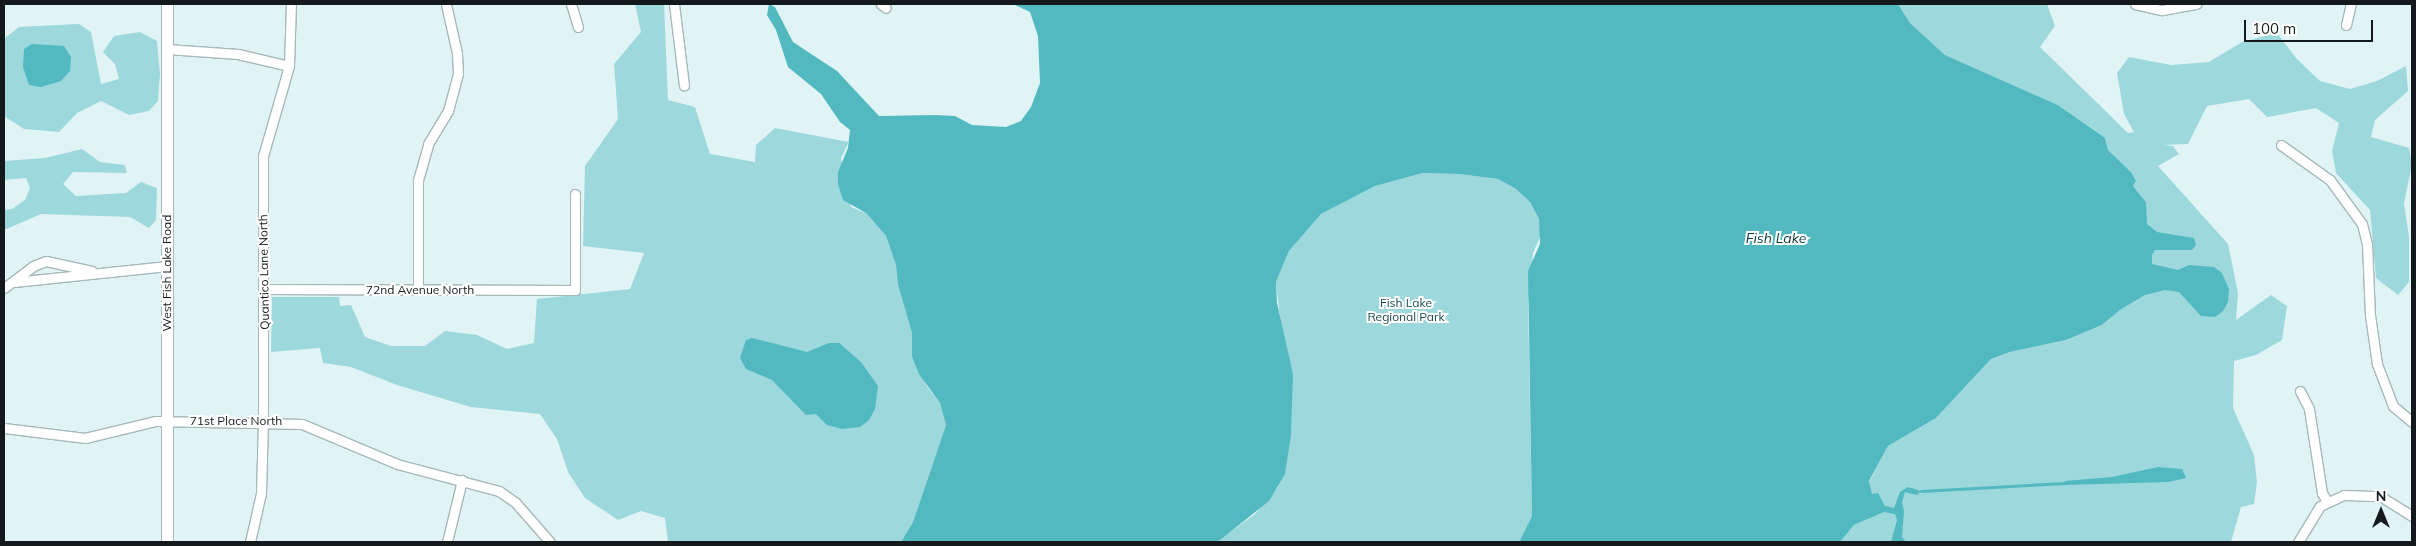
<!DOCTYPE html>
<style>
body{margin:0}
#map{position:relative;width:2416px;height:546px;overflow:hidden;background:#e1f4f5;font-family:Mulish,sans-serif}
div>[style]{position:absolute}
.green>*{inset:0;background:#9dd8dc}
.water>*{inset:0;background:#52b9c1}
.stream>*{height:2.5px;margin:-1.25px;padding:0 1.25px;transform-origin:1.25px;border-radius:1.25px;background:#52b9c1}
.roads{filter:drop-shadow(1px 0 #a6b8ba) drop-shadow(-1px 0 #a6b8ba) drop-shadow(0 1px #a6b8ba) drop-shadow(0 -1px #a6b8ba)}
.minor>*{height:9px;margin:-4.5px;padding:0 4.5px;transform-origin:4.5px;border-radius:4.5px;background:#fff}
.tertiary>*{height:11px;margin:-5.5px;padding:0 5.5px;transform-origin:5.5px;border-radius:5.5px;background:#fff}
span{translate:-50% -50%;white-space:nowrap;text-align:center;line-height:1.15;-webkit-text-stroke:4px #fff;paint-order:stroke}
.street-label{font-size:12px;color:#141a1b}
.park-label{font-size:12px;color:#1a484c}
.water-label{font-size:14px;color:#093b3e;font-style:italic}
.frame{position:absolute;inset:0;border:5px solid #141a1b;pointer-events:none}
.north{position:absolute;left:2356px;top:486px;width:50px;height:50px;-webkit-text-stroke:4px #fff;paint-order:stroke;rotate:0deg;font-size:14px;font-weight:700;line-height:20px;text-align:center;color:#141a1b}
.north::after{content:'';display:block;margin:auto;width:18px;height:22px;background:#141a1b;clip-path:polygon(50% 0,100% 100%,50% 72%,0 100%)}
.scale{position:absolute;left:2244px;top:20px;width:129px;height:22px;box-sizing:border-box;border:2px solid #141a1b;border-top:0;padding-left:6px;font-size:15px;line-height:18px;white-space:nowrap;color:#141a1b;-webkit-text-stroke:4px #fff;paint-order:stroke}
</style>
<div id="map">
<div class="green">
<i style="clip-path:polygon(635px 4px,664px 4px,668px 100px,695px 107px,710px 154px,755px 162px,756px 145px,775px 128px,849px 142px,841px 158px,851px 207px,866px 213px,886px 236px,896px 265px,898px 285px,912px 333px,912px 357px,928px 388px,940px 403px,946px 425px,913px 522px,901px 542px,668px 542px,665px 518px,641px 511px,618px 520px,585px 498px,568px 472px,557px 439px,540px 414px,471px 407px,397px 385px,351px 367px,323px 363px,320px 348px,271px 352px,272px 297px,339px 297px,340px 306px,351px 305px,365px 337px,391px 346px,425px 346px,445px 331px,477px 335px,507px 349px,534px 343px,537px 299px,630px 289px,644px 253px,583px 246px,585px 166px,618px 119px,614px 64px,641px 32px)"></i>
<i style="clip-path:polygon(1898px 4px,2047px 4px,2055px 26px,2040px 47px,2128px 133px,2134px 132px,2124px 114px,2117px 73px,2129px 57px,2171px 65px,2209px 62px,2242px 42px,2277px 33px,2296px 58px,2320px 81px,2350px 89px,2377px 81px,2406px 66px,2408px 91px,2375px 120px,2371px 137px,2409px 148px,2412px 165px,2404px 203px,2409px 237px,2409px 282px,2398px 295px,2376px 278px,2370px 210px,2336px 173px,2332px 151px,2339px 123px,2316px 108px,2267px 117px,2249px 99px,2207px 106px,2188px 144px,2163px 145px,2173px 146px,2179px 154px,2158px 166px,2228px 244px,2238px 293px,2236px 320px,2271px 295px,2287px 306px,2282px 340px,2256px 355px,2234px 361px,2233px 408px,2254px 455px,2257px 482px,2254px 504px,2241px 507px,2231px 542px,1840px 542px,1854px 525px,1874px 516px,1869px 482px,1888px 446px,1936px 418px,1991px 359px,2010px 352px,2066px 340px,2102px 325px,2120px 310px,2145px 295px,2146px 202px,2133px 186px,2136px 181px,2131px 172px,2108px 150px,2105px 138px,2058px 105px,1945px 55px,1910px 23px)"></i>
<i style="clip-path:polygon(79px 24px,91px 32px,101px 84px,119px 79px,115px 64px,103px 52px,114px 36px,140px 32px,157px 41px,160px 74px,158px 101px,149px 111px,129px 115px,101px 101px,77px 113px,59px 132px,24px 129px,4px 116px,4px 39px,19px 27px)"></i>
<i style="clip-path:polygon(82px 149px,100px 162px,125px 165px,127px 173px,73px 172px,63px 184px,76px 196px,126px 193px,141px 182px,157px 188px,156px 220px,149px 228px,130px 217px,41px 214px,4px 230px,4px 210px,12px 209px,25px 200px,30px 188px,26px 178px,4px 180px,4px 161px,45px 158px)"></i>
<i style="clip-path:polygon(1423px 173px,1459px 174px,1498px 179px,1516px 189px,1530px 202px,1539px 219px,1542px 232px,1533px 253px,1528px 305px,1532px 516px,1519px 542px,1216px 542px,1255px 514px,1278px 487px,1280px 318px,1276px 282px,1289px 251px,1321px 214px,1375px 186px)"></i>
</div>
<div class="water">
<i style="clip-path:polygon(769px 4px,775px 7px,793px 42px,837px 71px,879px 116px,936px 115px,955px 116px,972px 125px,1006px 127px,1021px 121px,1031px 107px,1040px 83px,1038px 36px,1030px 12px,1015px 5px,988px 4px,1898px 4px,1910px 23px,1945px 55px,2058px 105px,2105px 138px,2108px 150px,2131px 172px,2136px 181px,2133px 186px,2146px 202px,2147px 224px,2157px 232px,2194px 238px,2196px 245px,2192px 250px,2155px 250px,2152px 255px,2152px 264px,2178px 270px,2189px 265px,2214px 267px,2222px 273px,2229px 289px,2228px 302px,2223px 311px,2215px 317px,2201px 316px,2179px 292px,2165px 290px,2145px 295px,2120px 310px,2102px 325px,2066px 340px,2010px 352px,1991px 359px,1936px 418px,1888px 446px,1869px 481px,1872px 494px,1878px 493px,1885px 506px,1894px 508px,1900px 492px,1908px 487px,1921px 491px,1917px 495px,1905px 492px,1902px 502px,1904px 511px,1902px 537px,1906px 542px,1891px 542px,1897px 520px,1895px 514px,1884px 512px,1854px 525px,1840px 542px,1519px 542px,1532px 516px,1528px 271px,1540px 244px,1539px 219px,1530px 202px,1516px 189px,1498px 179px,1459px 174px,1423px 173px,1375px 186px,1321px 214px,1289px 251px,1276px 282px,1277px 303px,1293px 374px,1291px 435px,1285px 474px,1269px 501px,1220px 540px,1216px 542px,901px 542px,913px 522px,946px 425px,940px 403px,919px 374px,912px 357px,912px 333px,898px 285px,896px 265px,886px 236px,866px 213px,843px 200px,838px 184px,838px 172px,848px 148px,850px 130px,840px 122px,821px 94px,788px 67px,776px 30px,767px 15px)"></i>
<i style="clip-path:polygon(32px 44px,64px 46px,71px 57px,70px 71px,61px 81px,41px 87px,29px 85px,23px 67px,24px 49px)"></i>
<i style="clip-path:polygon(752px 338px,807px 352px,829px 343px,839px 343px,861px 362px,878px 386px,875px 409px,869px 420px,860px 427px,842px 429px,827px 425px,816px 414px,806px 415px,772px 380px,746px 369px,740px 358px,746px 340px)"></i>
<i style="clip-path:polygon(2158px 467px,2182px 469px,2186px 478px,2168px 482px,2064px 485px,2065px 481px,2112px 477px)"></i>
</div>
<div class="stream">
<i style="left:1921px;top:491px;width:144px;rotate:-3.2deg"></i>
</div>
<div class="roads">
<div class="minor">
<i style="left:571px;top:4px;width:24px;rotate:73deg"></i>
<i style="left:674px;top:4px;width:82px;rotate:83deg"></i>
<i style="left:881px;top:4px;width:6px;rotate:39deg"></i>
<i style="left:2135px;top:4px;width:28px;rotate:13deg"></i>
<i style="left:2162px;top:10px;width:35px;rotate:-10deg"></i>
<i style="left:2346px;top:25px;width:22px;rotate:-77deg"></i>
<i style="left:167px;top:49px;width:71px;rotate:4deg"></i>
<i style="left:238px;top:54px;width:52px;rotate:13.2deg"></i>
<i style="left:2281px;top:145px;width:60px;rotate:35.5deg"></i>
<i style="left:2330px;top:180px;width:54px;rotate:54deg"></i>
<i style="left:2362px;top:224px;width:21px;rotate:76deg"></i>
<i style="left:2367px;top:244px;width:71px;rotate:87.6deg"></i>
<i style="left:2370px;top:315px;width:49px;rotate:81.9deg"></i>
<i style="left:2377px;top:364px;width:45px;rotate:69.1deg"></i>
<i style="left:2393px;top:406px;width:25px;rotate:40deg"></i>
<i style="left:14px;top:282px;width:154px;rotate:-6deg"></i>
<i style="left:4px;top:288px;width:36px;rotate:-37deg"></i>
<i style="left:33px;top:266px;width:14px;rotate:-21deg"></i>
<i style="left:46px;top:261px;width:47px;rotate:12.3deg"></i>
<i style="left:265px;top:289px;width:310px;rotate:0.2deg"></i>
<i style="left:575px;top:290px;width:96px;rotate:-90deg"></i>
<i style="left:418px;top:290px;width:110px;rotate:-90deg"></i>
<i style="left:418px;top:180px;width:37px;rotate:-74deg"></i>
<i style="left:428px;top:144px;width:39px;rotate:-59deg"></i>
<i style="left:448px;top:111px;width:39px;rotate:-75deg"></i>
<i style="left:458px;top:73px;width:20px;rotate:-93deg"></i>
<i style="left:457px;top:53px;width:50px;rotate:-102.7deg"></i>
<i style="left:2300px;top:391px;width:20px;rotate:63deg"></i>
<i style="left:2309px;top:409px;width:85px;rotate:81.2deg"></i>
<i style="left:2322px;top:493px;width:9px;rotate:58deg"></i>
<i style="left:4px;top:428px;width:82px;rotate:7deg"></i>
<i style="left:85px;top:438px;width:73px;rotate:-13.5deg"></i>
<i style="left:156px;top:421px;width:146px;rotate:1.2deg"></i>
<i style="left:302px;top:424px;width:103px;rotate:22.8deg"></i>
<i style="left:397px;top:464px;width:106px;rotate:14.8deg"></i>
<i style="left:499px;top:491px;width:19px;rotate:35deg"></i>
<i style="left:515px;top:502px;width:53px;rotate:48.8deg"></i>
<i style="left:250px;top:542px;width:50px;rotate:-77.3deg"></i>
<i style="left:261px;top:493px;width:72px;rotate:-88.4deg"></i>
<i style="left:263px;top:421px;width:265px;rotate:-90deg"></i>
<i style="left:263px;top:156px;width:94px;rotate:-73.9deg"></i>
<i style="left:289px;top:66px;width:62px;rotate:-88.2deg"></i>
<i style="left:447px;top:542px;width:64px;rotate:-76.4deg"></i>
<i style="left:2298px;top:542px;width:42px;rotate:-58.6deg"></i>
<i style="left:2320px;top:506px;width:26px;rotate:-25deg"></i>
<i style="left:2344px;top:495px;width:36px;rotate:2deg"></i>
<i style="left:2380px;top:496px;width:38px;rotate:32deg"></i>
</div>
<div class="tertiary">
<i style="left:167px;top:542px;width:538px;rotate:-90deg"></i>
</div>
</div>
<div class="street-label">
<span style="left:264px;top:272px;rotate:-91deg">Quantico Lane North</span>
<span style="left:167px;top:273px;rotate:-90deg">West Fish Lake Road</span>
<span style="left:420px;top:290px">72nd Avenue North</span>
<span style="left:236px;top:421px">71st Place North</span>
</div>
<div class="park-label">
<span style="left:1406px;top:310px">Fish Lake<br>Regional Park</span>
</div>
<div class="water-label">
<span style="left:1776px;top:238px">Fish Lake</span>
</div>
<div class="frame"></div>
<div class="north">N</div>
<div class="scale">100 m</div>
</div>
